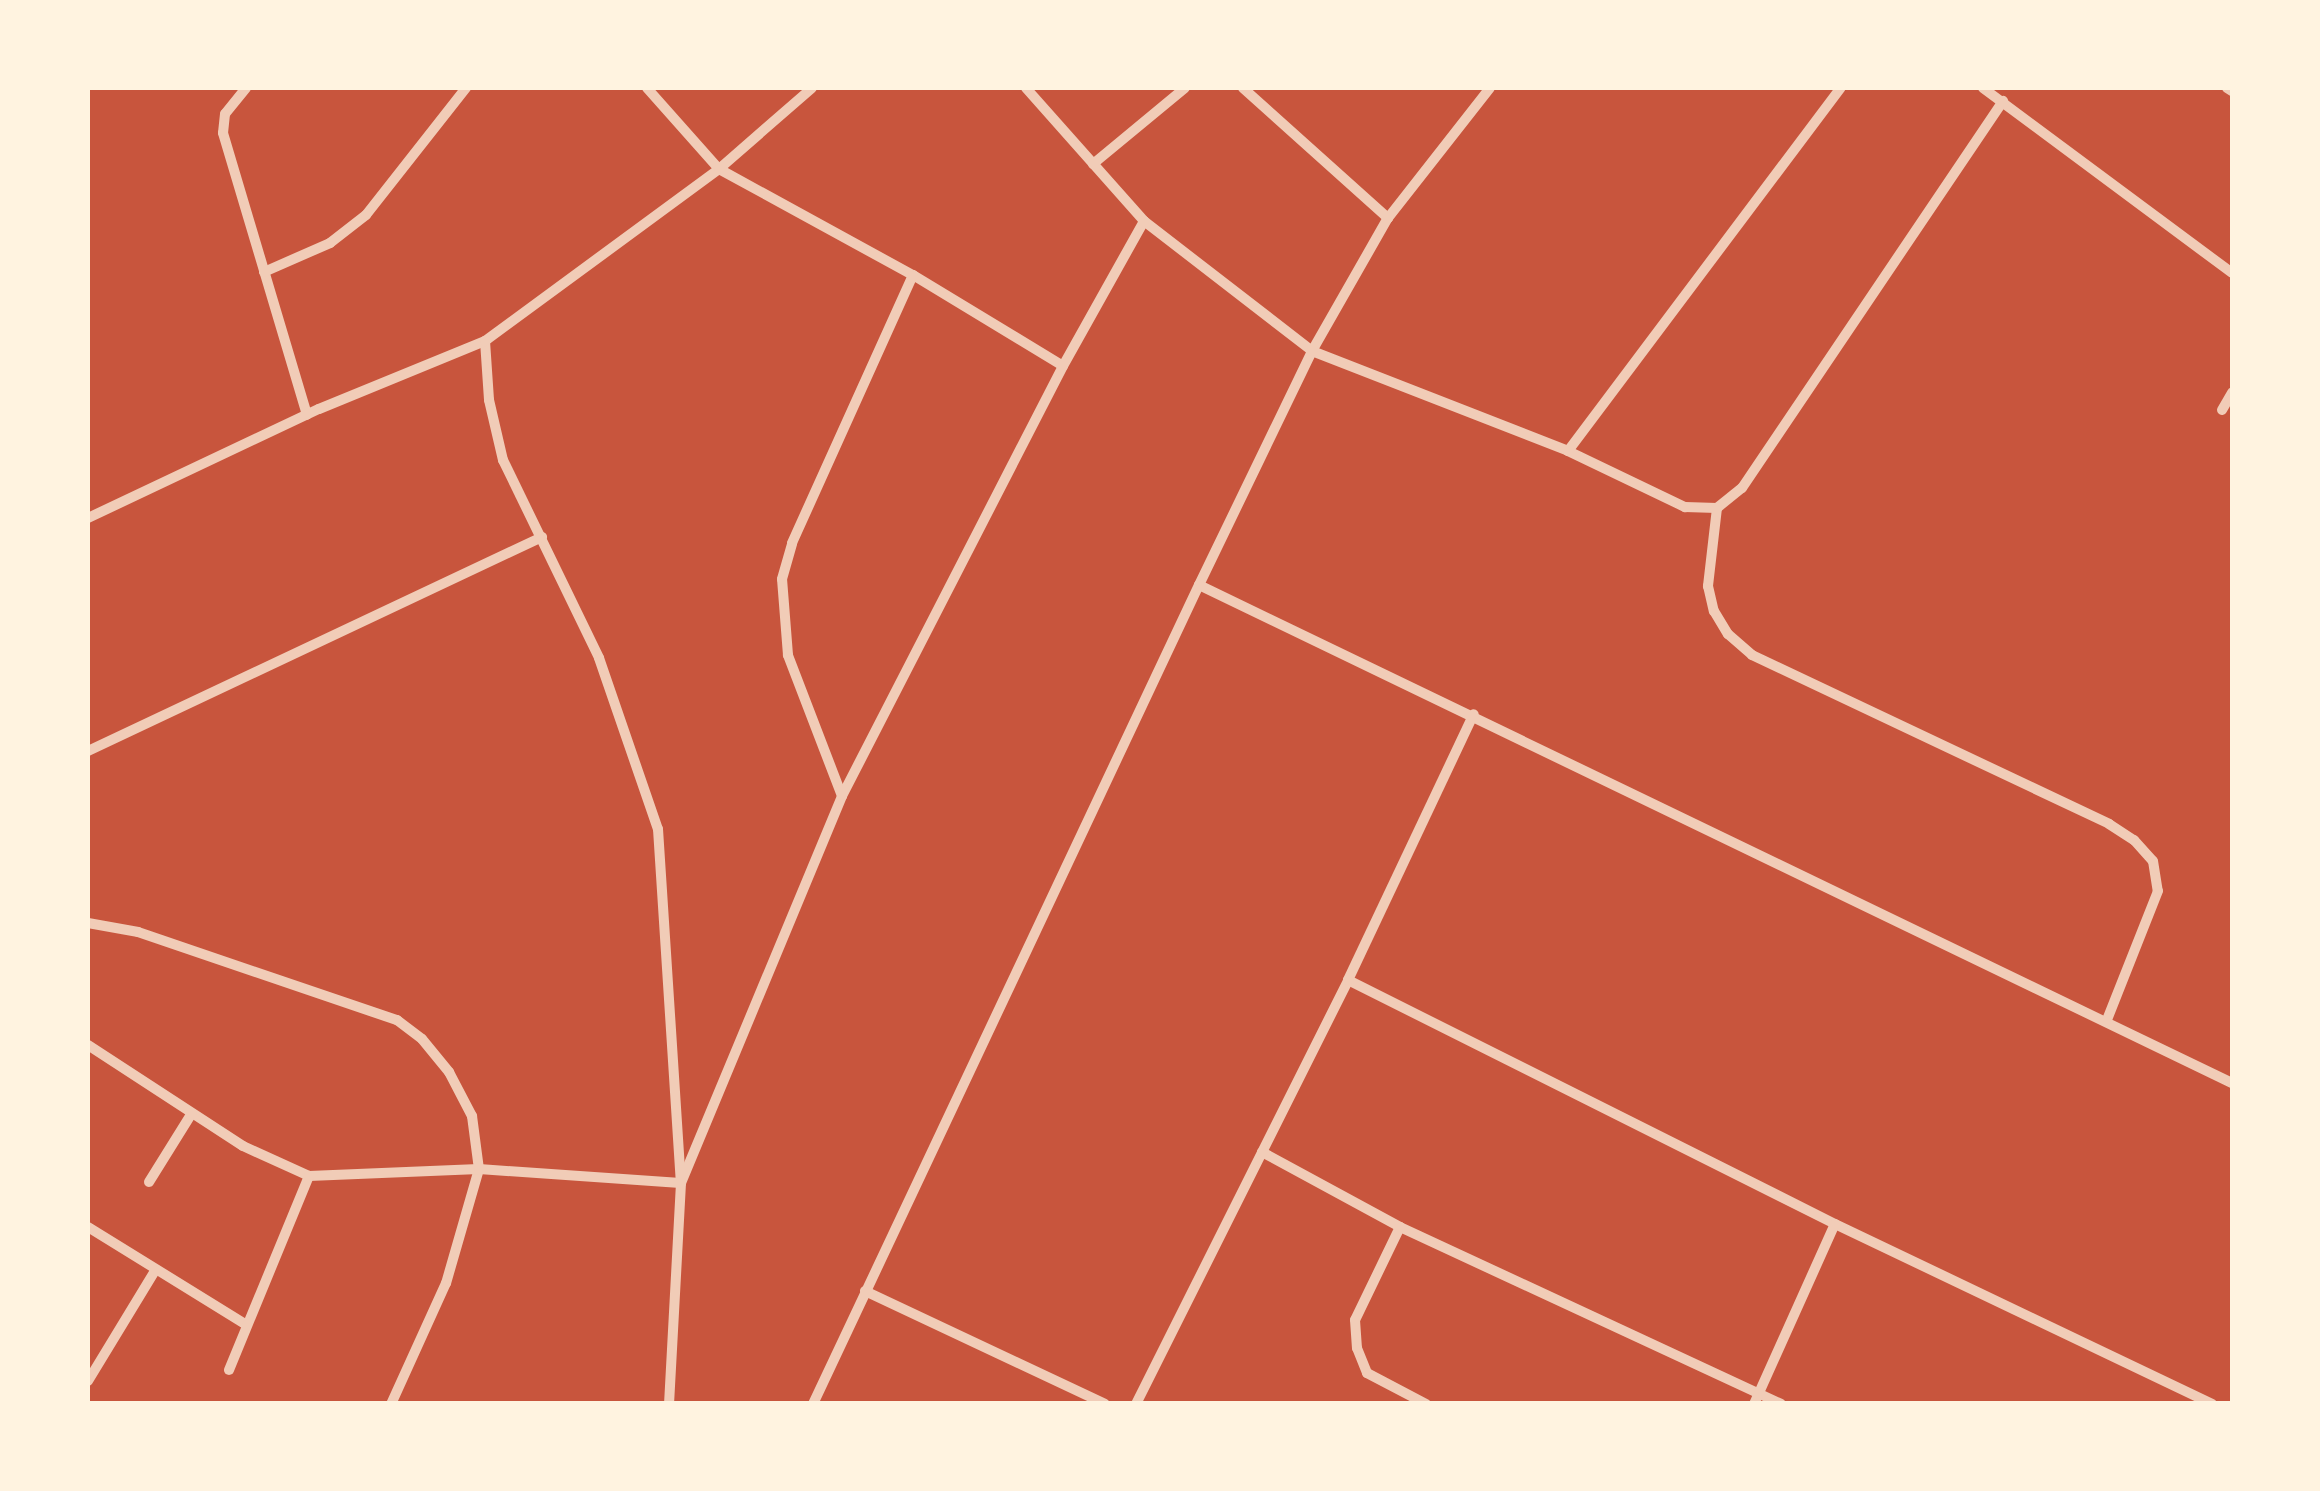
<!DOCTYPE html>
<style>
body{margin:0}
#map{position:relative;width:2320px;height:1491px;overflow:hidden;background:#c8553d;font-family:"Playfair Display",serif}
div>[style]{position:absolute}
.minor>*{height:10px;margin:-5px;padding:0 5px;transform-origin:5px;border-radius:5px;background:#f1ccb7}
span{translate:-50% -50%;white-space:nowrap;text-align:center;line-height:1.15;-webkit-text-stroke:9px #fff3e0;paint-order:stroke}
.frame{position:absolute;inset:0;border:90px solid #fff3e0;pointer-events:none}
</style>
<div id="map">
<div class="minor">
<i style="left:246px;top:88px;width:33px;rotate:129deg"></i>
<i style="left:225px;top:114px;width:19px;rotate:96deg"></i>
<i style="left:223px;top:133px;width:294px;rotate:73.4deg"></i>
<i style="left:647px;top:88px;width:108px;rotate:48.4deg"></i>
<i style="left:719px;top:169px;width:221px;rotate:28.7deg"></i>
<i style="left:913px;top:275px;width:175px;rotate:31.2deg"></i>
<i style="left:1026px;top:88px;width:178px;rotate:48.4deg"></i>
<i style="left:1144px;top:221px;width:212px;rotate:37.7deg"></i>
<i style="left:1312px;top:351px;width:275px;rotate:21.3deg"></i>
<i style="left:1568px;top:451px;width:130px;rotate:25.6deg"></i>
<i style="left:1685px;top:507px;width:32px;rotate:2deg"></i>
<i style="left:1717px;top:508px;width:32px;rotate:-39deg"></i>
<i style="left:1742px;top:488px;width:467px;rotate:-56deg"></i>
<i style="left:1243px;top:88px;width:195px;rotate:41.9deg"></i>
<i style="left:1983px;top:88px;width:310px;rotate:36.6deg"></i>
<i style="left:2227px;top:88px;width:6px;rotate:31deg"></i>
<i style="left:1093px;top:164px;width:119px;rotate:-39.6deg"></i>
<i style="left:264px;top:272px;width:72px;rotate:-23.7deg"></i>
<i style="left:330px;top:243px;width:46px;rotate:-37.9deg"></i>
<i style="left:366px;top:215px;width:162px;rotate:-51.8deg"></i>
<i style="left:485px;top:341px;width:59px;rotate:86.1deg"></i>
<i style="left:489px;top:400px;width:62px;rotate:76.9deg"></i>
<i style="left:503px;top:460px;width:220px;rotate:64.1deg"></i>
<i style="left:599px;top:658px;width:181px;rotate:71deg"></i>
<i style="left:658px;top:829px;width:355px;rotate:86.3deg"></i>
<i style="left:681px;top:1183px;width:221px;rotate:93.1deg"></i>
<i style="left:2222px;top:410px;width:20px;rotate:-60deg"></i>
<i style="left:1568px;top:451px;width:454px;rotate:-53.1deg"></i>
<i style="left:1717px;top:508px;width:79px;rotate:96.6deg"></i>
<i style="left:1708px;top:586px;width:26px;rotate:77deg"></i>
<i style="left:1714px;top:611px;width:27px;rotate:59deg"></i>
<i style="left:1728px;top:634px;width:32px;rotate:41deg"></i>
<i style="left:1752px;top:655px;width:395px;rotate:25.3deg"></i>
<i style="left:2109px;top:824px;width:30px;rotate:33deg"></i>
<i style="left:2134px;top:840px;width:28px;rotate:48deg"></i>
<i style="left:2153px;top:861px;width:30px;rotate:81deg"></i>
<i style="left:2158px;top:891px;width:139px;rotate:111.6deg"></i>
<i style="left:88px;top:518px;width:255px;rotate:-25.3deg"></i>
<i style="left:319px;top:409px;width:179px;rotate:-22.3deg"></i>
<i style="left:485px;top:341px;width:290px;rotate:-36.3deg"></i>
<i style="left:719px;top:169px;width:123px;rotate:-41.1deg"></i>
<i style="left:1199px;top:585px;width:260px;rotate:-64.2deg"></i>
<i style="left:1312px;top:351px;width:153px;rotate:-60.3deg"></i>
<i style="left:1388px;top:218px;width:165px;rotate:-51.9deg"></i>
<i style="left:88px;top:751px;width:502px;rotate:-25.24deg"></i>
<i style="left:842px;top:796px;width:151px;rotate:-111deg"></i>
<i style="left:788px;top:655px;width:76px;rotate:-94.5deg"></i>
<i style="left:782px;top:579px;width:37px;rotate:-74deg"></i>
<i style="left:792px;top:543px;width:294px;rotate:-65.7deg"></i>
<i style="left:88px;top:923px;width:51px;rotate:10.2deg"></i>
<i style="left:138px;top:932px;width:274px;rotate:18.8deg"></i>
<i style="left:397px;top:1020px;width:31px;rotate:37deg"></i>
<i style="left:422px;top:1039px;width:43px;rotate:50.7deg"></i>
<i style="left:449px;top:1072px;width:50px;rotate:62.4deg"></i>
<i style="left:472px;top:1116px;width:53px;rotate:82.5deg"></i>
<i style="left:479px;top:1169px;width:119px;rotate:106.1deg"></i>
<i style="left:446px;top:1283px;width:133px;rotate:114.4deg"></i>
<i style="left:1348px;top:980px;width:545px;rotate:26.61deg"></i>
<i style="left:1835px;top:1224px;width:418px;rotate:25.5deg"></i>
<i style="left:88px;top:1045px;width:185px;rotate:33.1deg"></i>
<i style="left:243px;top:1146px;width:72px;rotate:24.4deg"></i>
<i style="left:309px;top:1176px;width:170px;rotate:-2.4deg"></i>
<i style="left:479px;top:1169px;width:202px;rotate:4deg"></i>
<i style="left:681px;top:1183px;width:419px;rotate:-67.4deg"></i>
<i style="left:842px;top:796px;width:483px;rotate:-62.8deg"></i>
<i style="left:1063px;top:366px;width:166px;rotate:-60.8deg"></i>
<i style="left:1262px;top:1152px;width:157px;rotate:28.5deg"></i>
<i style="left:1400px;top:1227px;width:420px;rotate:24.9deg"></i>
<i style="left:149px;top:1182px;width:81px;rotate:-58.1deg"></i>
<i style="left:88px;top:1227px;width:185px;rotate:31.7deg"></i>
<i style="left:1400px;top:1227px;width:103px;rotate:115.8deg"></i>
<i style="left:1355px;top:1320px;width:28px;rotate:86deg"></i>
<i style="left:1357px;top:1348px;width:27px;rotate:68deg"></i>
<i style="left:1367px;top:1373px;width:67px;rotate:27.7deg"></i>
<i style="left:865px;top:1291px;width:265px;rotate:25.2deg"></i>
<i style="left:229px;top:1370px;width:210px;rotate:-67.6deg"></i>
<i style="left:88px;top:1381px;width:129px;rotate:-58.7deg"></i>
<i style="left:813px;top:1404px;width:905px;rotate:-64.77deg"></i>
<i style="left:1199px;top:585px;width:1147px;rotate:25.74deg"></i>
<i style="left:1136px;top:1404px;width:474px;rotate:-63.4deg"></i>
<i style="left:1348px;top:980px;width:294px;rotate:-64.7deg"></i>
<i style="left:1754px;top:1404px;width:197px;rotate:-65.8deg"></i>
</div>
<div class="frame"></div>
</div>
